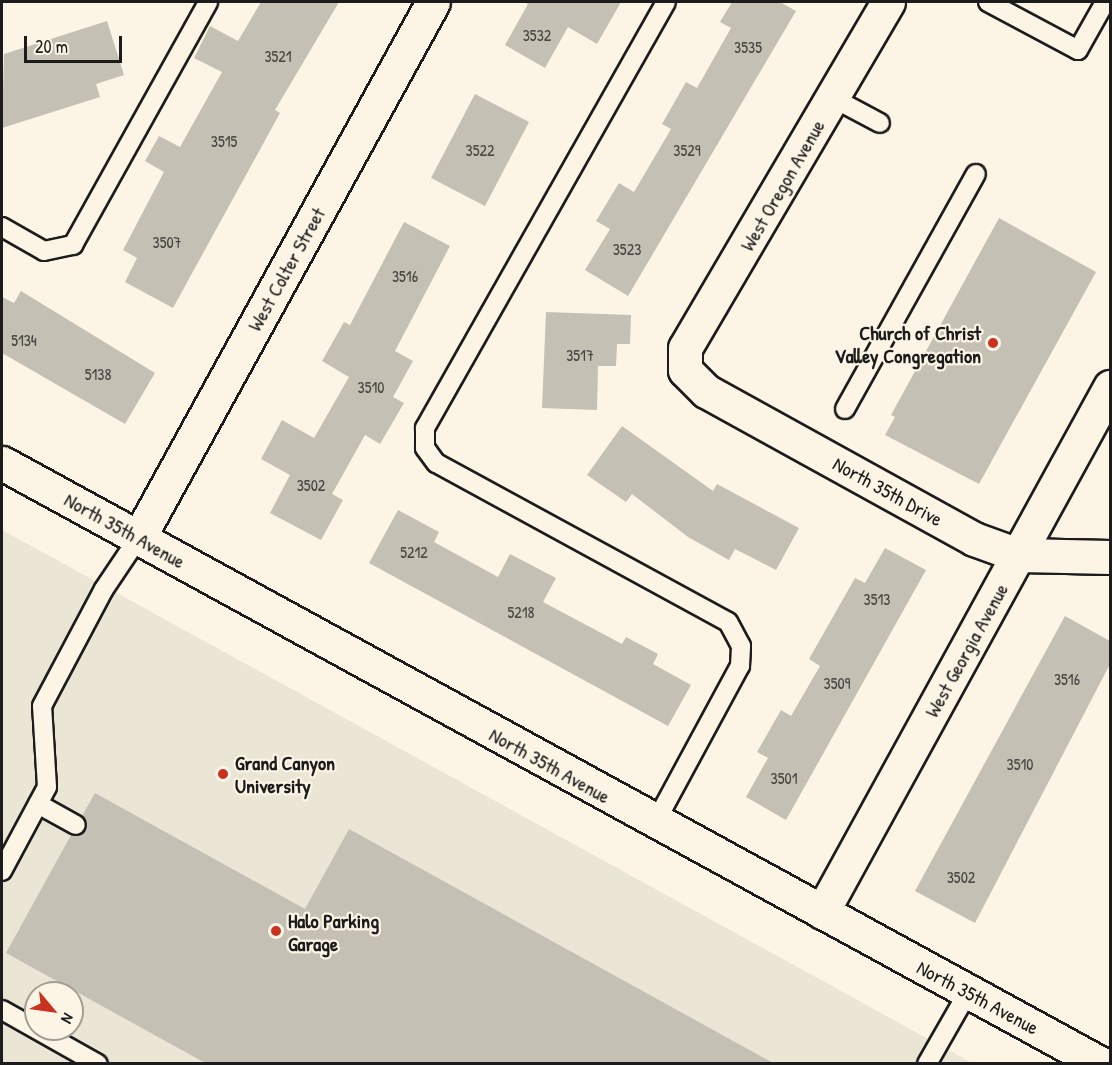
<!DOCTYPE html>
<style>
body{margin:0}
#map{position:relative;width:1112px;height:1065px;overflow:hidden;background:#fcf5e5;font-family:"Patrick Hand",sans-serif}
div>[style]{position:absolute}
.built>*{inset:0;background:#ebe5d6}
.building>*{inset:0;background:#c4c0b3}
.roads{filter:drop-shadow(2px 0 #1c1c1c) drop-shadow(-2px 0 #1c1c1c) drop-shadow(0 2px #1c1c1c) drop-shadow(0 -2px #1c1c1c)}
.service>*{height:18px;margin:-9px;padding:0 9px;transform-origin:9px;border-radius:9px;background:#fcf5e5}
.minor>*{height:33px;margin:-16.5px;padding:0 16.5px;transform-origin:16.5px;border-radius:16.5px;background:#fcf5e5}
.secondary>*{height:33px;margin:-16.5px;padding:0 16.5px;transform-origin:16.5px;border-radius:16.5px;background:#fcf5e5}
.dots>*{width:16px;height:16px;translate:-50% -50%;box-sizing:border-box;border:3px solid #fcf5e5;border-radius:50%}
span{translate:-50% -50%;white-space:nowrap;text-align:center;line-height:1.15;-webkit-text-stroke:4.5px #fcf5e5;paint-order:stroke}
.number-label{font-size:16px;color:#464542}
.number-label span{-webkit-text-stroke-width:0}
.street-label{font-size:20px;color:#1c1c1c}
.poi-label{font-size:20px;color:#1c1c1c;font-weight:700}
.right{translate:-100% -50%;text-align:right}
.left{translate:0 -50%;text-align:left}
.frame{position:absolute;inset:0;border:3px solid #1c1c1c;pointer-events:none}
.north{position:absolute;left:24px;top:981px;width:60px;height:60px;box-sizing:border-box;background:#fcf5e5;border:2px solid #a29e95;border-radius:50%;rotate:119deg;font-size:16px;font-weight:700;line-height:24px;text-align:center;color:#1c1c1c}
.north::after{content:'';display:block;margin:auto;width:21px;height:27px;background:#c8321e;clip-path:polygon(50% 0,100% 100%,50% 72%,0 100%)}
.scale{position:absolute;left:24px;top:36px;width:98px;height:27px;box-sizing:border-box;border:3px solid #1c1c1c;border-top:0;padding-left:8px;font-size:18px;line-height:21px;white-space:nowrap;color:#1c1c1c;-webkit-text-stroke:4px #fcf5e5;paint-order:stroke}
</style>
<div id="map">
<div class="built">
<i style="clip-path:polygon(evenodd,2px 530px,46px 554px,972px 1063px,2px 1063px,2px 530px,36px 993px,72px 993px,72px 1029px,36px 1029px,36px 993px)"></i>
</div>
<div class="building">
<i style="clip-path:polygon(261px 2px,339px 2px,275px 110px,280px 113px,173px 308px,125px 282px,137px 258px,123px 250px,164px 172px,145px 161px,159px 136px,180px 147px,222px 72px,194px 58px,210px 26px,238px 41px)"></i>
<i style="clip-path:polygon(524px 2px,621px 2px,597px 44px,568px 27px,545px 68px,505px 45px,528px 4px)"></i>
<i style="clip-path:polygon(732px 2px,780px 2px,796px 11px,628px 296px,585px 270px,610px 229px,596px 221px,619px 183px,634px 192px,671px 129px,662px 124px,686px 82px,697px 88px,731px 28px,720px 22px)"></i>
<i style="clip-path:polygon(107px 21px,124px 75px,96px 84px,100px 97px,2px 128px,4px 54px)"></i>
<i style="clip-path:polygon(475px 94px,529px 122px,485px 206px,431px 178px)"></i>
<i style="clip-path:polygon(999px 218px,1096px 272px,979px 484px,885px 435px,895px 417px,891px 415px)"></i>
<i style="clip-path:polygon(404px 222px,450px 246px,395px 351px,413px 361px,393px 397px,404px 403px,380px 444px,365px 435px,332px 494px,343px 500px,321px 540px,270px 513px,290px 475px,261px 459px,282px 420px,314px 438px,349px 377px,322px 361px,344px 322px,350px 325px)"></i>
<i style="clip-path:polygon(21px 291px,155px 373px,125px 424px,2px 353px,2px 297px,14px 303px)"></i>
<i style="clip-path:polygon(546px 312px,631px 315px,630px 344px,617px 344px,616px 366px,598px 366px,597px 410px,542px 408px)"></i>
<i style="clip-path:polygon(622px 426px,713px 491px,717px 484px,799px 528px,776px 570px,735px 549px,729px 560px,688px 537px,632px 494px,626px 502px,587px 475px)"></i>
<i style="clip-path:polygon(398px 510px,439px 532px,434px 542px,498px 577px,510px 554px,556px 578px,543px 602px,622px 644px,626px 637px,658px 654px,653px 664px,691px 685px,668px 726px,369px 563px)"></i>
<i style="clip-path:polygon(885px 548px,926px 570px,786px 820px,746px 797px,768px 758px,757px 752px,781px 710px,791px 716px,820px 666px,809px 659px,855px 578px,865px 583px)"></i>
<i style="clip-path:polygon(1065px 616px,1110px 641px,1110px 664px,975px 923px,915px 891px)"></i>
<i style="clip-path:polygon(95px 793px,305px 909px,349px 829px,775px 1064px,207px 1064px,6px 953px,71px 835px,86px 831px,82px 816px)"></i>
</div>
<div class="roads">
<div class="service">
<i style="left:988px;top:2px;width:102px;rotate:28.1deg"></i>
<i style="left:1078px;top:50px;width:55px;rotate:-60.6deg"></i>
<i style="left:833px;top:98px;width:53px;rotate:28deg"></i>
<i style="left:2px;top:227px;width:48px;rotate:29.7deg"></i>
<i style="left:44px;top:251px;width:30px;rotate:-12deg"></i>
<i style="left:73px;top:245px;width:278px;rotate:-60.9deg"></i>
<i style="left:845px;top:409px;width:269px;rotate:-60.9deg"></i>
<i style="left:38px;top:804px;width:43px;rotate:28.9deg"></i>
<i style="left:655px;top:823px;width:179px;rotate:-61.6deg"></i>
<i style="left:740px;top:666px;width:20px;rotate:-87deg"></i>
<i style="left:741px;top:646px;width:27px;rotate:-118deg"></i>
<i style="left:728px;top:622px;width:332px;rotate:-151.4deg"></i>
<i style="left:436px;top:463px;width:19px;rotate:-126deg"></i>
<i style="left:425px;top:448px;width:20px;rotate:-90deg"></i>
<i style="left:425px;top:428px;width:489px;rotate:-60.5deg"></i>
<i style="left:2px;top:871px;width:95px;rotate:-61.8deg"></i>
<i style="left:47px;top:787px;width:81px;rotate:-93.5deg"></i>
<i style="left:42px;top:706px;width:132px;rotate:-62.1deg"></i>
<i style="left:104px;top:589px;width:63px;rotate:-56.1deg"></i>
<i style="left:2px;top:1010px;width:110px;rotate:29.4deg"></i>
<i style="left:927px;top:1064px;width:83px;rotate:-60.3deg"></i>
</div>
<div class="minor">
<i style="left:888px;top:2px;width:401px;rotate:120.4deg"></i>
<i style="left:685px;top:348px;width:22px;rotate:90deg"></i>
<i style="left:685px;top:370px;width:30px;rotate:45deg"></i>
<i style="left:706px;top:391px;width:306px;rotate:28.9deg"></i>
<i style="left:974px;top:539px;width:47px;rotate:20deg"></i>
<i style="left:1018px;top:555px;width:92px;rotate:1.2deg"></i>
<i style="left:139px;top:537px;width:610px;rotate:-61.21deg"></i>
<i style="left:822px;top:912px;width:599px;rotate:-61.25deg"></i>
</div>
<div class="secondary">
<i style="left:2px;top:463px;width:1253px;rotate:28.67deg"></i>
</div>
</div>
<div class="dots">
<i style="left:993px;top:343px;background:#c8321e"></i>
<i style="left:223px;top:774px;background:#c8321e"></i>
<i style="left:276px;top:931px;background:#c8321e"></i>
</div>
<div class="number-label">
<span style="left:537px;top:35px">3532</span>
<span style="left:748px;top:47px">3535</span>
<span style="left:278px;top:56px">3521</span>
<span style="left:224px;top:141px">3515</span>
<span style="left:480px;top:150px">3522</span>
<span style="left:687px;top:150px">3529</span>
<span style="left:167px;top:242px">3507</span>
<span style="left:627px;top:249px">3523</span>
<span style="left:405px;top:276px">3516</span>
<span style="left:24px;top:340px">5134</span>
<span style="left:580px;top:355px">3517</span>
<span style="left:98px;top:374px">5138</span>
<span style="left:371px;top:387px">3510</span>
<span style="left:311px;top:485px">3502</span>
<span style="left:414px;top:552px">5212</span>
<span style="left:877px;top:599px">3513</span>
<span style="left:521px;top:612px">5218</span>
<span style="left:1067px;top:679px">3516</span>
<span style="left:837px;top:683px">3509</span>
<span style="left:1020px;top:764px">3510</span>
<span style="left:784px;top:778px">3501</span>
<span style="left:961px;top:877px">3502</span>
</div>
<div class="street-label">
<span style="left:782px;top:185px;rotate:-60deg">West Oregon Avenue</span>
<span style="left:286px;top:269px;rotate:-61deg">West Colter Street</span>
<span style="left:888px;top:491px;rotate:29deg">North 35th Drive</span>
<span style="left:125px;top:530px;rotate:29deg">North 35th Avenue</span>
<span style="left:966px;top:650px;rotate:-61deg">West Georgia Avenue</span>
<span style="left:550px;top:765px;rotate:29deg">North 35th Avenue</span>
<span style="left:978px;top:997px;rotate:28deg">North 35th Avenue</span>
</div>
<div class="poi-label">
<span class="right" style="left:981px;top:344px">Church of Christ<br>Valley Congregation</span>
<span class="left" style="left:235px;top:774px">Grand Canyon<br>University</span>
<span class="left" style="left:288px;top:932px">Halo Parking<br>Garage</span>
</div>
<div class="frame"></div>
<div class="north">N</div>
<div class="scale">20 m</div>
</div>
